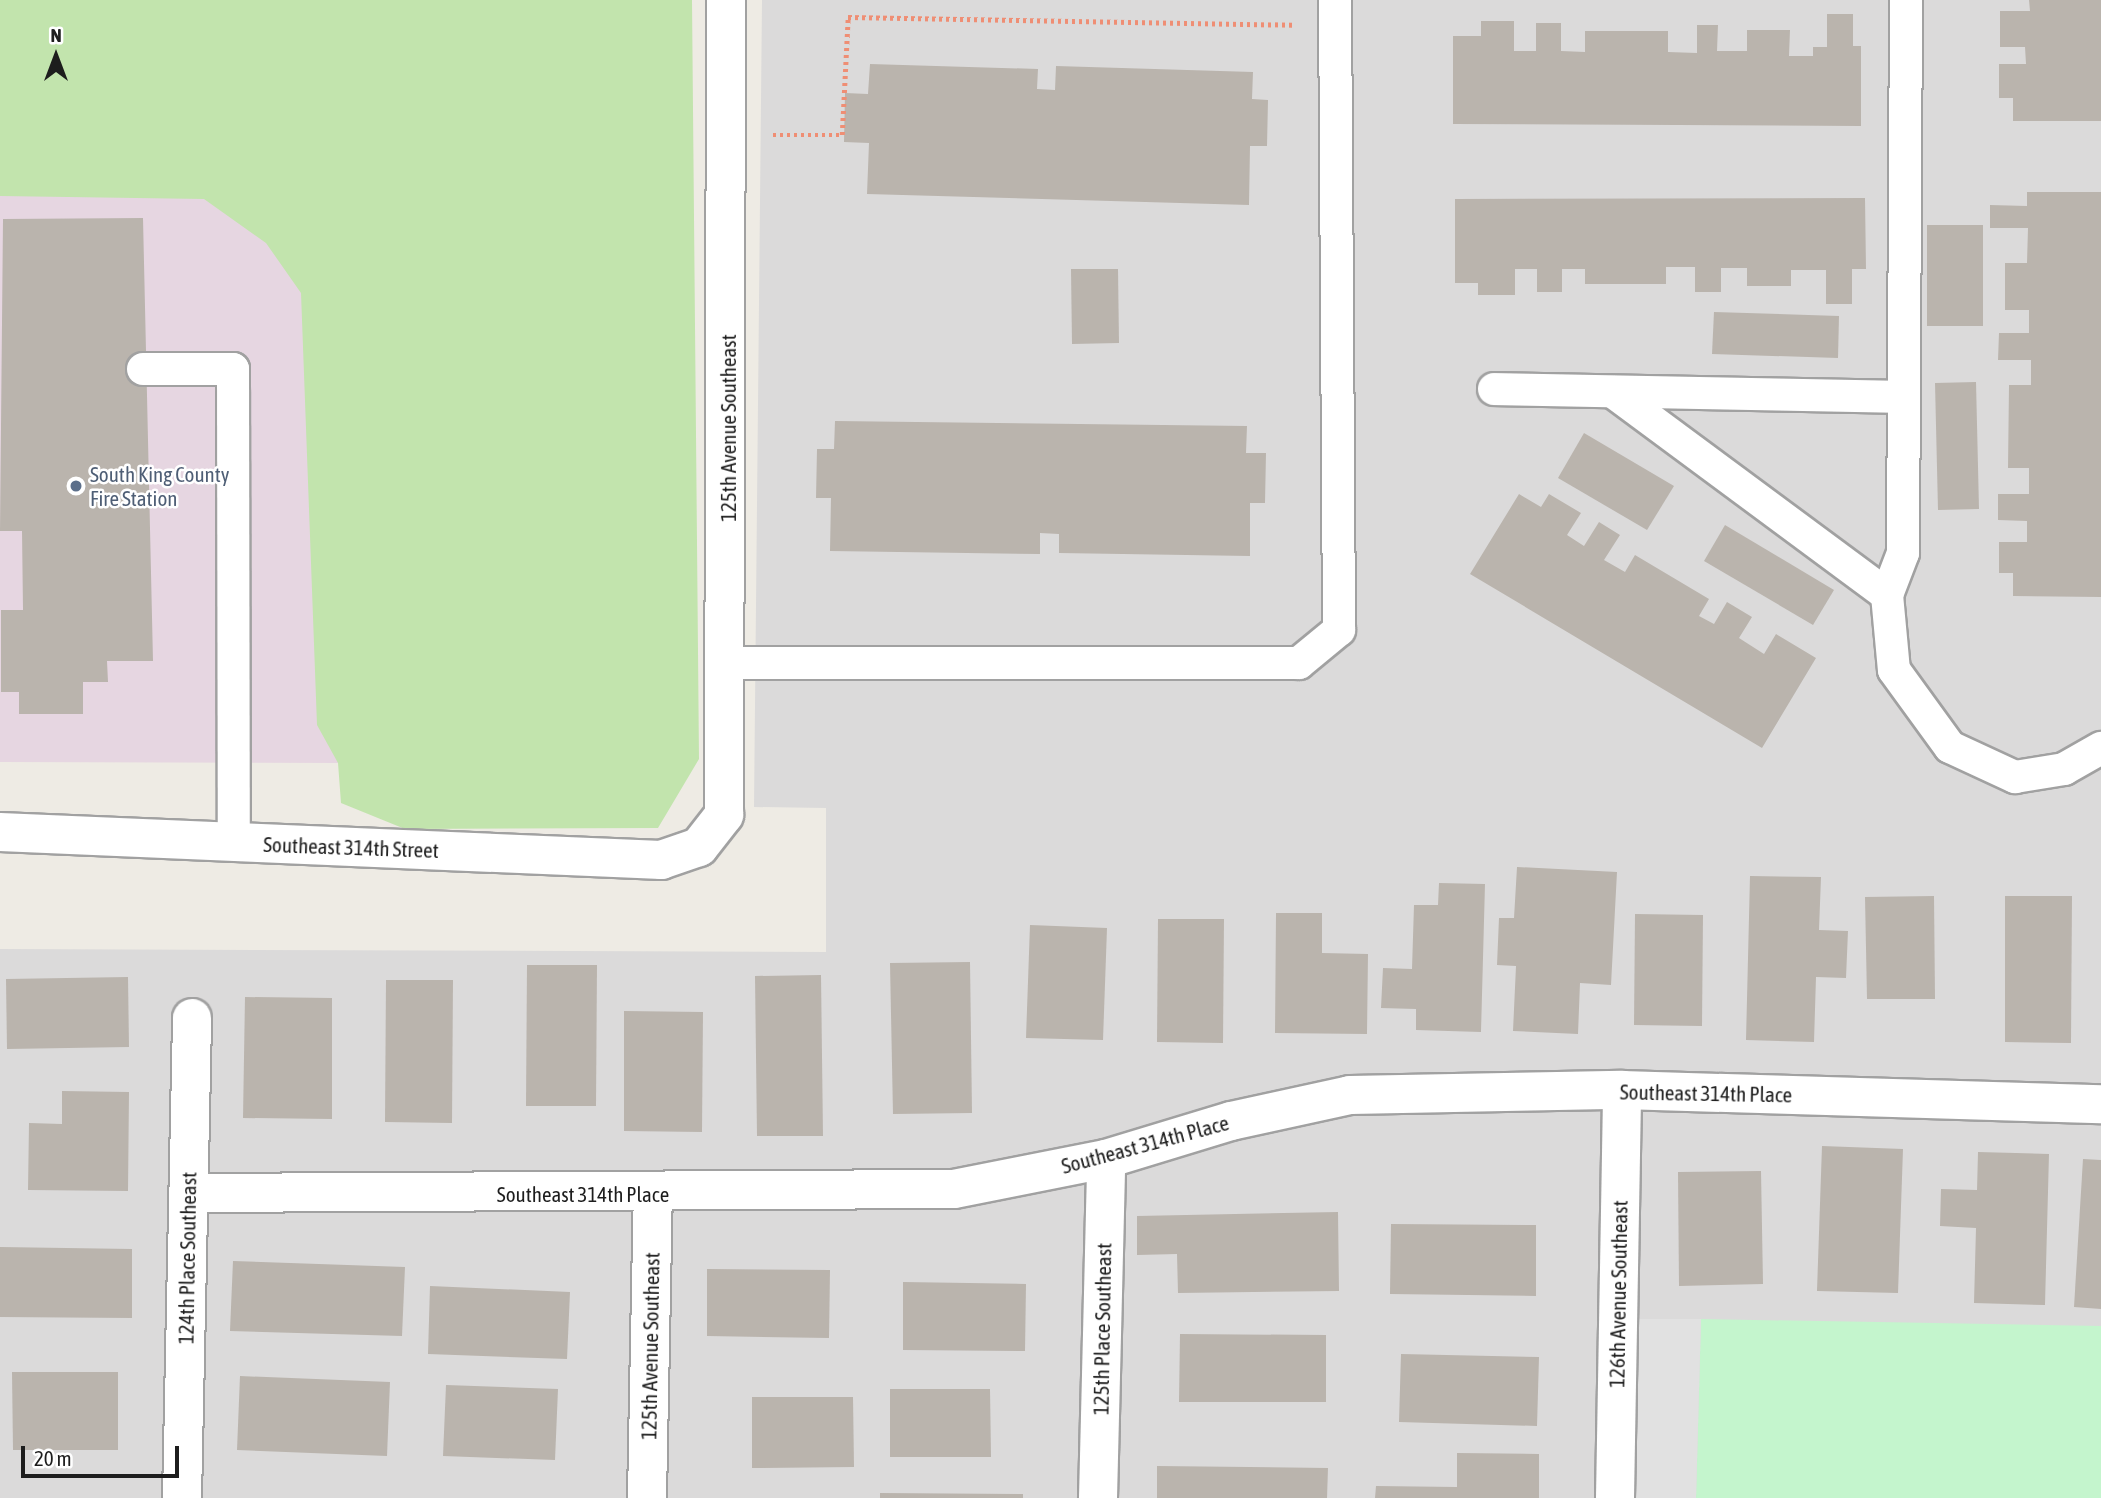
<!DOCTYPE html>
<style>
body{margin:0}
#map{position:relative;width:2101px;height:1498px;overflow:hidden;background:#eeebe4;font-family:"Asap Condensed",sans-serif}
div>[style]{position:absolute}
.residential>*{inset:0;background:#dbdada}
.industrial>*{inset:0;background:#e6d6e1}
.grass>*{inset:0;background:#c2e4ad}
.park>*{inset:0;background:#c4f5cd}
.parking>*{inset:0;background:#e1e1e1}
.building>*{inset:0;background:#bab4ad}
.path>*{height:4.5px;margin-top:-2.25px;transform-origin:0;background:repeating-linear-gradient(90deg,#ef8e74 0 3.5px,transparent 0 7px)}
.roads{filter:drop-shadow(2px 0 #a1a1a1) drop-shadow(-2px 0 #a1a1a1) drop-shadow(0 2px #a1a1a1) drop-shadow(0 -2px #a1a1a1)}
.lane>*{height:32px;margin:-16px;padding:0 16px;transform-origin:16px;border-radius:16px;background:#fff}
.street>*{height:38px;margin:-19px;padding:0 19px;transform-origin:19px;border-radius:19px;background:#fff}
.dots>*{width:19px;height:19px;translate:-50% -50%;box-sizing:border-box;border:4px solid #fff;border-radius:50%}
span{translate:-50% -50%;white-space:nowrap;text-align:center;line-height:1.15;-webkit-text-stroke:5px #fff;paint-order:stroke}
.street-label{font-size:21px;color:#1d1d1d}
.service-label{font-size:21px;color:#4e5e75}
.left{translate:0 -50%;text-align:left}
.north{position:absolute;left:21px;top:21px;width:70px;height:70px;-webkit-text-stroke:5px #fff;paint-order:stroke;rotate:0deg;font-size:19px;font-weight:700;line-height:28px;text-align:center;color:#1d1d1d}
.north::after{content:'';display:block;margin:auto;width:24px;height:32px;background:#1d1d1d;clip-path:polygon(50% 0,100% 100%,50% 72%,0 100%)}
.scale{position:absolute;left:21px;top:1446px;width:158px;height:32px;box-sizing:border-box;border:4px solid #1d1d1d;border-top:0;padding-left:9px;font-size:21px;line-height:24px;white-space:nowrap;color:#1d1d1d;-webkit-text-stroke:5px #fff;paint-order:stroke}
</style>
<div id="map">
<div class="residential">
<i style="clip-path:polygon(762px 0,2101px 0,2101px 1498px,0 1498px,0 949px,826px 952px,826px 808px,754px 807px)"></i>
</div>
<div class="industrial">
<i style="clip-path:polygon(0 145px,341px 146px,338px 763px,0 762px)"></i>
</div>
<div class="grass">
<i style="clip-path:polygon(0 0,692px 0,699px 759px,658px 828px,405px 829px,341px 803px,338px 763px,317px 725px,301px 293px,266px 243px,204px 199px,0 196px)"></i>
</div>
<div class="park">
<i style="clip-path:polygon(1701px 1319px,2101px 1326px,2101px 1498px,1696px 1498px)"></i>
</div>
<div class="parking">
<i style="clip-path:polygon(1618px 1319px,1701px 1319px,1696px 1498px,1615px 1498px)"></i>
</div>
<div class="building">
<i style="clip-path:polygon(2029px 0,2101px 0,2101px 121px,2013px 121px,2013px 98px,1999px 98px,1999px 64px,2026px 64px,2025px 47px,2000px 47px,2000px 11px,2030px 11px)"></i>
<i style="clip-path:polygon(1827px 14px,1853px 14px,1853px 46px,1861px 46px,1861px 126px,1453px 124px,1453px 36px,1481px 36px,1481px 21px,1514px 21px,1514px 51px,1536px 51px,1536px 23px,1561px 23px,1561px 51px,1585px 52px,1585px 31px,1668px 31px,1668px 52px,1697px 53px,1697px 25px,1718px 25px,1717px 51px,1747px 51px,1747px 30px,1790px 30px,1789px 56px,1813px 56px,1813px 47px,1827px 47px)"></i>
<i style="clip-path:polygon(870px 64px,1038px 69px,1037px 89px,1055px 90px,1056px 66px,1253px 72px,1252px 99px,1268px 100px,1267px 146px,1250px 146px,1249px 205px,867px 194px,869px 143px,844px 142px,845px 93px,868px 94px)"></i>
<i style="clip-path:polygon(2027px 192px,2101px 192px,2101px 597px,2013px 596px,2013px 573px,1999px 573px,1999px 542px,2027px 542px,2027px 521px,1998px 520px,1998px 494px,2029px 494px,2029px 468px,2008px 468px,2009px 385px,2031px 385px,2031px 360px,1998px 360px,1999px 333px,2029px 333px,2029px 310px,2005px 310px,2005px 263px,2027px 263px,2028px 228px,1990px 228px,1990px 205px,2027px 206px)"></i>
<i style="clip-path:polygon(1865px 198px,1866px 269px,1852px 269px,1852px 304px,1826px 304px,1826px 270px,1791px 270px,1791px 286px,1747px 286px,1747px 268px,1721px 268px,1721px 292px,1695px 292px,1695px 267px,1666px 267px,1666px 284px,1585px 284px,1585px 269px,1562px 269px,1562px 292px,1537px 292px,1537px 269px,1515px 269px,1515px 295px,1478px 295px,1478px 283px,1455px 283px,1455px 199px)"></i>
<i style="clip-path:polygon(143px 218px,153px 661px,107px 661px,108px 682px,83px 682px,83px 714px,19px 714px,19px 692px,1px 692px,1px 610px,23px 610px,22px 531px,0 531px,3px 219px)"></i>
<i style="clip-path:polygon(1927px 225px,1983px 225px,1983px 326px,1927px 326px)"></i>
<i style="clip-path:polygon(1071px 269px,1118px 269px,1119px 343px,1072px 344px)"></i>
<i style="clip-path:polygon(1714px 312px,1839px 316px,1838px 358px,1712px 354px)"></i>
<i style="clip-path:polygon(1976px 382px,1979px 509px,1938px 510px,1935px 383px)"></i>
<i style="clip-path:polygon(835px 421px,1247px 426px,1246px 453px,1266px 453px,1265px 503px,1250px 503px,1250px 556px,1059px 553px,1059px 534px,1040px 533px,1040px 554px,830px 551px,831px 498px,816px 498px,817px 449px,834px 449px)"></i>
<i style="clip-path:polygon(1584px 433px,1674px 486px,1647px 530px,1558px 478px)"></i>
<i style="clip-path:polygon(1519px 494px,1541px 507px,1549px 494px,1581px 513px,1567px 535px,1584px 546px,1599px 522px,1620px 535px,1604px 560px,1625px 572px,1635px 555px,1709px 599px,1699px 616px,1714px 624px,1727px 602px,1752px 617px,1739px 638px,1764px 654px,1776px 634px,1816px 658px,1762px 748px,1470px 574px)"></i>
<i style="clip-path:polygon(1725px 525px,1834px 590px,1813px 625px,1704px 561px)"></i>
<i style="clip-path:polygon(1517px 867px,1617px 872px,1611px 985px,1580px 983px,1578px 1034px,1513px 1031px,1516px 966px,1497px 965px,1499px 918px,1514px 918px)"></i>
<i style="clip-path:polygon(1750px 876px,1821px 877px,1819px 930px,1848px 931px,1846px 978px,1816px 977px,1814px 1042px,1746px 1040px)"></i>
<i style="clip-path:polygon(1439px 883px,1485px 884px,1481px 1032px,1416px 1030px,1416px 1009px,1381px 1008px,1383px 968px,1412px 969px,1414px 905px,1438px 905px)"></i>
<i style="clip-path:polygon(1934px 896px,1935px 999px,1867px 999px,1865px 897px)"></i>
<i style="clip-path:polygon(2005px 896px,2072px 896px,2071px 1043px,2005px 1042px)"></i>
<i style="clip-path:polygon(1276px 913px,1322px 913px,1322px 953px,1368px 954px,1367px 1034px,1275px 1033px)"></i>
<i style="clip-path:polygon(1635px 914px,1703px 915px,1702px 1026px,1634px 1025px)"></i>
<i style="clip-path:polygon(1158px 919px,1224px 919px,1223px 1043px,1157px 1042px)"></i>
<i style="clip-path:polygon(1030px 925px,1107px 928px,1103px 1040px,1026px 1038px)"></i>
<i style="clip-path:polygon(970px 962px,972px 1113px,893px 1114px,890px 963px)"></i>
<i style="clip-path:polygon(527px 965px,597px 965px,596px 1106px,526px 1106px)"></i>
<i style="clip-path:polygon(821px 975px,823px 1136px,757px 1136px,755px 976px)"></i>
<i style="clip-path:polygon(128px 977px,129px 1047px,7px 1049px,6px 979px)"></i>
<i style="clip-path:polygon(386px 980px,453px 980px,452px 1123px,385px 1122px)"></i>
<i style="clip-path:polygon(245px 997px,332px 998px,332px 1119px,243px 1118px)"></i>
<i style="clip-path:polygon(624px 1011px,703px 1012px,702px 1132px,624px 1131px)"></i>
<i style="clip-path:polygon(62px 1091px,129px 1092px,128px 1191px,28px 1190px,29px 1123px,62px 1124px)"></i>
<i style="clip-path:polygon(1822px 1146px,1903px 1149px,1898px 1293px,1817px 1291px)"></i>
<i style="clip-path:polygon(1978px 1152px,2049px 1154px,2045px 1305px,1974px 1303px,1976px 1228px,1940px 1226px,1941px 1189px,1977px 1190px)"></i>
<i style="clip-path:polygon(2083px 1159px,2101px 1160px,2101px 1309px,2074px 1307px)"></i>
<i style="clip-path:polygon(1761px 1171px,1763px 1284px,1679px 1286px,1678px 1172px)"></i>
<i style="clip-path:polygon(1338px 1212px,1339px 1291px,1178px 1293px,1177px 1254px,1137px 1255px,1137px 1216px)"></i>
<i style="clip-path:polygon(1391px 1224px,1536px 1225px,1536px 1296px,1390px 1294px)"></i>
<i style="clip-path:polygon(0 1247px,132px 1249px,132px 1318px,0 1317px)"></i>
<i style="clip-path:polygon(233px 1261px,405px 1267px,402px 1336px,230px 1331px)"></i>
<i style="clip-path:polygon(707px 1269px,830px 1270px,829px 1338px,707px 1336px)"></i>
<i style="clip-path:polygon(903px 1282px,1026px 1284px,1025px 1351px,903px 1350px)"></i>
<i style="clip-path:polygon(430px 1286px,570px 1292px,567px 1359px,428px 1354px)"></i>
<i style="clip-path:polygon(1180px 1334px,1326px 1335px,1326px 1402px,1179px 1402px)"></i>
<i style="clip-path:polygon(1401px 1354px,1539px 1357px,1537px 1426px,1399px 1422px)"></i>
<i style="clip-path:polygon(12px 1372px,118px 1372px,118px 1450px,13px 1450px)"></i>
<i style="clip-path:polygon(240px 1376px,390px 1382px,387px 1456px,237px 1450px)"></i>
<i style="clip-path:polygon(446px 1385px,558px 1389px,555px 1460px,443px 1456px)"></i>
<i style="clip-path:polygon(890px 1389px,990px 1389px,991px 1457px,890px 1457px)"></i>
<i style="clip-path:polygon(752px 1397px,853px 1397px,854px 1467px,752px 1468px)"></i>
<i style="clip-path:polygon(1457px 1453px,1539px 1454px,1539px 1498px,1375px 1498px,1376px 1486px,1457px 1487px)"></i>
<i style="clip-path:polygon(1157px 1466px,1328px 1468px,1327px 1498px,1157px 1498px)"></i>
<i style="clip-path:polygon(880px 1493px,1023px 1494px,1023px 1498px,880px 1498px)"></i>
</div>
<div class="path">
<i style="left:773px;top:135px;width:69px"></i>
<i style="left:842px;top:135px;width:118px;rotate:-87.1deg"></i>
<i style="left:848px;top:17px;width:445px;rotate:1deg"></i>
</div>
<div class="roads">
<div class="lane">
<i style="left:1906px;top:0;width:553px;rotate:90.31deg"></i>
<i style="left:1903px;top:553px;width:45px;rotate:110.9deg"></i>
<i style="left:1887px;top:595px;width:75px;rotate:84.7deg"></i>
<i style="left:1894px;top:670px;width:95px;rotate:54deg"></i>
<i style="left:1950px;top:747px;width:72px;rotate:24.8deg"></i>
<i style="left:2015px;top:777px;width:50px;rotate:-9.3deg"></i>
<i style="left:2064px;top:769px;width:43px;rotate:-29.6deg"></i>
<i style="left:143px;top:369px;width:90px"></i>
<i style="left:233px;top:369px;width:473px;rotate:89.9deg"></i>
<i style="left:1494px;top:389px;width:410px;rotate:1.1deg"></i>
<i style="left:1613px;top:392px;width:341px;rotate:36.5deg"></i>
<i style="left:728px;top:663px;width:571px"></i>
<i style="left:1299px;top:663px;width:52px;rotate:-39.5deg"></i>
<i style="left:1339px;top:630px;width:630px;rotate:-90.36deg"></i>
</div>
<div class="street">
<i style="left:0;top:832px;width:662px;rotate:2.43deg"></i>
<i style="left:661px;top:860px;width:40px;rotate:-18.9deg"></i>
<i style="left:699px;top:847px;width:41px;rotate:-52deg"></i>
<i style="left:724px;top:815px;width:815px;rotate:-89.86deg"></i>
<i style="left:188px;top:1193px;width:766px;rotate:-0.3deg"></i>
<i style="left:954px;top:1189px;width:155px;rotate:-11.2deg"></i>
<i style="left:1106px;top:1159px;width:131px;rotate:-16.9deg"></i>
<i style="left:1231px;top:1121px;width:122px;rotate:-12.3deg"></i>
<i style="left:1350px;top:1095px;width:272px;rotate:-1.1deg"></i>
<i style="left:1622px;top:1090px;width:479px;rotate:1.7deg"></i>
<i style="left:182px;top:1498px;width:480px;rotate:-88.8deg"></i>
<i style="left:647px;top:1498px;width:304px;rotate:-88.9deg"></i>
<i style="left:1098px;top:1498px;width:339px;rotate:-88.6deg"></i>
<i style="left:1615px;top:1498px;width:408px;rotate:-89deg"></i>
</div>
</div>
<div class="dots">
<i style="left:76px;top:486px;background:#5c6f8a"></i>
</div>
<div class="street-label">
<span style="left:728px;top:428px;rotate:-90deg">125th Avenue Southeast</span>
<span style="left:351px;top:847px;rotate:2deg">Southeast 314th Street</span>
<span style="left:1706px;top:1093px;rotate:1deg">Southeast 314th Place</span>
<span style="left:1145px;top:1144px;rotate:-15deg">Southeast 314th Place</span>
<span style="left:583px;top:1194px">Southeast 314th Place</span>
<span style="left:187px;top:1258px;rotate:-89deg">124th Place Southeast</span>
<span style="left:1618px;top:1294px;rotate:-89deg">126th Avenue Southeast</span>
<span style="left:1102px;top:1329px;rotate:-89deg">125th Place Southeast</span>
<span style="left:650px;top:1346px;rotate:-89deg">125th Avenue Southeast</span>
</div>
<div class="service-label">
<span class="left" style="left:90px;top:486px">South King County<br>Fire Station</span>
</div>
<div class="north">N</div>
<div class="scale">20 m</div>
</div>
